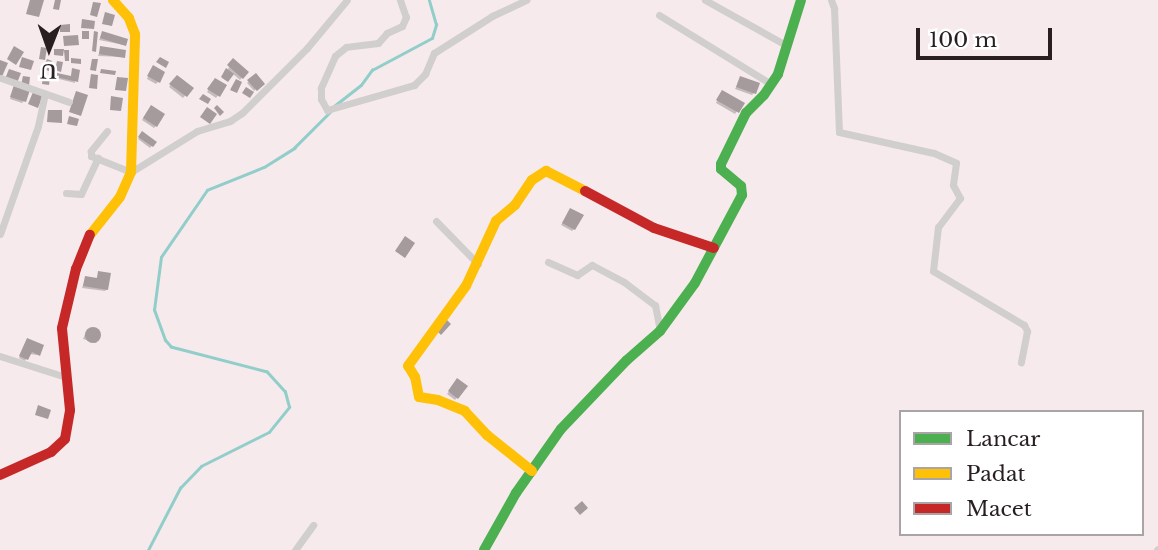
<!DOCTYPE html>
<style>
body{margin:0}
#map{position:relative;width:1158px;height:550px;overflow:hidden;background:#f6eaec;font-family:"Libre Baskerville",serif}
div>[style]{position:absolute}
.shadow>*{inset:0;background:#0003}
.stream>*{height:2.5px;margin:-1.25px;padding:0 1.25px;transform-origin:1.25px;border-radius:1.25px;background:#91ceca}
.building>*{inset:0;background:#a59a9c}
.round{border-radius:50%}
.street>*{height:7px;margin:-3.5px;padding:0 3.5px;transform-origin:3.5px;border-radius:3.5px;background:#d1cece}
.fast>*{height:10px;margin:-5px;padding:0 5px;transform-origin:5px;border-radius:5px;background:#4caf50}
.slow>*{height:10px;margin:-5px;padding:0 5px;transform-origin:5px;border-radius:5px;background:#ffc107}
.jam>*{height:10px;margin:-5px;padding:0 5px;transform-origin:5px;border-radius:5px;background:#c62828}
span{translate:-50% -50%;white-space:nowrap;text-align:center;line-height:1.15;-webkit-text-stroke:7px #fff;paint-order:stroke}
.legend{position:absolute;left:899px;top:410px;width:245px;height:126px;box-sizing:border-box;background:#fff;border:2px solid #a9a5a6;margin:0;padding:9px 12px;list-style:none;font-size:21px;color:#291f20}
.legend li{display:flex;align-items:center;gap:14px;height:35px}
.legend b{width:35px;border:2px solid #a9a5a6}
.north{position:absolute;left:14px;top:14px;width:70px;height:70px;-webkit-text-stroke:5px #fff;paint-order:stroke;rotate:181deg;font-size:19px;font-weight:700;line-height:28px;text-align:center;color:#291f20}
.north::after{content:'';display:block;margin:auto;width:24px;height:32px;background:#291f20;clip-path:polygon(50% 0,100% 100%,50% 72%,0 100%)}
.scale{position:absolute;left:916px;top:28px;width:136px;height:32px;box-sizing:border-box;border:4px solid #291f20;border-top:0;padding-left:9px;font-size:21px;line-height:24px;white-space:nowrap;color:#291f20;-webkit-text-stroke:5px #fff;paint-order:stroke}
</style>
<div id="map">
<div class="shadow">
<i style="clip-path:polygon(102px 33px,124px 45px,99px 40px)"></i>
<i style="clip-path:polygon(101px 48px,123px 57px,98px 56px)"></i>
<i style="clip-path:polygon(233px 61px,246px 73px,240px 80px,232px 73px,227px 81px,222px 78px)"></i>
<i style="clip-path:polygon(73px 70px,75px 83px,55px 78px,57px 75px,70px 78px)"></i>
<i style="clip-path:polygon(151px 70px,158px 82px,156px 84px,147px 79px)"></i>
<i style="clip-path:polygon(255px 75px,262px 83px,254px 91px,247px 83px)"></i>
<i style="clip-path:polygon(177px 77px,191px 88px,183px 98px,169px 87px)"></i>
<i style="clip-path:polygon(741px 78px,754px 93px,752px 95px,735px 89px)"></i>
<i style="clip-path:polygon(213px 82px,225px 86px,216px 98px,207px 92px)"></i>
<i style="clip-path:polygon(15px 87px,24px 101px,22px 103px,10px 99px)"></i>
<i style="clip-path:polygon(720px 94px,742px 104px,735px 114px,716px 103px)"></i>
<i style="clip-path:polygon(149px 109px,156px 126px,154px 128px,142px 120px)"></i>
<i style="clip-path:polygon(143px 133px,155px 142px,150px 148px,138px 139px)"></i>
<i style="clip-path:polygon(569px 212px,574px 229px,572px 231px,561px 225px)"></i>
<i style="clip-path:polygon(99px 273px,107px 289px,105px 291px,82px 288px,86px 277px,96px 279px)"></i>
<i style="clip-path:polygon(92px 329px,100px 334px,96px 343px,83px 339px,86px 332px)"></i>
<i style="clip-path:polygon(26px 342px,38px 355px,29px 354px,25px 361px,19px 358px)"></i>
<i style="clip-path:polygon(457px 381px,465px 387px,455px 400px,447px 394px)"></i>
</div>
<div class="stream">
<i style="left:334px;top:106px;width:34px;rotate:-38deg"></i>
<i style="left:361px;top:85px;width:19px;rotate:-54deg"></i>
<i style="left:372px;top:70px;width:68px;rotate:-28.1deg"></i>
<i style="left:432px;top:38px;width:14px;rotate:-73deg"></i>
<i style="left:436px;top:25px;width:26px;rotate:-106deg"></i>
<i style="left:148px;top:550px;width:70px;rotate:-62.7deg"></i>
<i style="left:180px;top:488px;width:30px;rotate:-46deg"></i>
<i style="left:201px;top:466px;width:76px;rotate:-26.6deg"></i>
<i style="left:269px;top:432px;width:32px;rotate:-51deg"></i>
<i style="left:289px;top:407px;width:16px;rotate:-105deg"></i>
<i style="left:285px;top:392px;width:27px;rotate:-132deg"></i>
<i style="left:267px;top:372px;width:99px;rotate:-165.4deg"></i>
<i style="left:171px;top:347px;width:9px;rotate:-131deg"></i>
<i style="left:165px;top:340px;width:32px;rotate:-110deg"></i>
<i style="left:154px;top:310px;width:53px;rotate:-82.5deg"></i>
<i style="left:161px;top:257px;width:81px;rotate:-55.5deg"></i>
<i style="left:207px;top:190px;width:61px;rotate:-22deg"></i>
<i style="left:264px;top:167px;width:36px;rotate:-32deg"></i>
<i style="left:294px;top:148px;width:51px;rotate:-45deg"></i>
</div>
<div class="building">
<i style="clip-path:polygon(30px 0,44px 0,39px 17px,26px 14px)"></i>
<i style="clip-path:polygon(55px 0,61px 0,59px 10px,53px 9px)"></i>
<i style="clip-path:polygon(93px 2px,101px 3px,97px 17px,90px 15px)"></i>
<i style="clip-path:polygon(105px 12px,115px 15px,112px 26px,102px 24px)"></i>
<i style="clip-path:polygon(82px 19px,95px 21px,94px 29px,81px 28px)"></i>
<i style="clip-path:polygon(70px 24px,70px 32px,60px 32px,60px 25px)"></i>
<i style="clip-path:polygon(82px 31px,89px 31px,89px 39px,82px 39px)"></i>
<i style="clip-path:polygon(94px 31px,98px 32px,96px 52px,92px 51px)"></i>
<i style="clip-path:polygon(102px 31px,128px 39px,126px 46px,100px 38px)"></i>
<i style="clip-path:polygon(78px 35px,79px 45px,64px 46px,63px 36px)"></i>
<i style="clip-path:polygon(14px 46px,24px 52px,16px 65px,7px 59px)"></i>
<i style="clip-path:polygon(100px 46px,126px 50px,125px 58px,99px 54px)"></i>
<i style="clip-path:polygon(41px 47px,47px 48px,45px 60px,39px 59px)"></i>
<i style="clip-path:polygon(54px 49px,64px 49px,63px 56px,54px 55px)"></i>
<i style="clip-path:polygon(64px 50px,69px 50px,69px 61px,65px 61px)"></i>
<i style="clip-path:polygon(22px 57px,34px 61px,31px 70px,19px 67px)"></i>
<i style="clip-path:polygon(160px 57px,169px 62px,166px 68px,156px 62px)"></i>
<i style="clip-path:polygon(71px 58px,81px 59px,81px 64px,71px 63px)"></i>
<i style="clip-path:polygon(233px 58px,249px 72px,243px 79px,227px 65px)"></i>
<i style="clip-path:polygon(47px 59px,52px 61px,49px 71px,43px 69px)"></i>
<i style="clip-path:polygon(92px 59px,98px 59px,96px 71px,90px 70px)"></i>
<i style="clip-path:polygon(0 60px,8px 63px,0 81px)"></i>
<i style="clip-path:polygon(57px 61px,63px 62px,61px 72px,55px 70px)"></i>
<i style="clip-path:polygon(153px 65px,165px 72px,160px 83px,147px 76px)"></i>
<i style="clip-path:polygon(72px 68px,80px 70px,78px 82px,56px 77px,57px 73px,71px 76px)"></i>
<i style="clip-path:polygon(226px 68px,234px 74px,228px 82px,221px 77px)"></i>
<i style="clip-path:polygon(9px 69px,21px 73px,17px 83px,5px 79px)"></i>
<i style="clip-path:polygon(101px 69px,116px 71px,115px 75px,100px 73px)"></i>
<i style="clip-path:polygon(256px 73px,265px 84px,257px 91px,247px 80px)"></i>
<i style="clip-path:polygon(91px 74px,98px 75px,97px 89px,89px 88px)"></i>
<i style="clip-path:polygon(177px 75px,194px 88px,187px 97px,169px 84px)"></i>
<i style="clip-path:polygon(23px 76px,30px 77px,29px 86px,21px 85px)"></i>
<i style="clip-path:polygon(740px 76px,760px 83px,756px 94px,736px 87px)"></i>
<i style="clip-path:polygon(43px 77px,50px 78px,49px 85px,42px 84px)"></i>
<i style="clip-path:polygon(117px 77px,128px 78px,126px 91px,115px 90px)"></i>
<i style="clip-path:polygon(215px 78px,227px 85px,220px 97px,207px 89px)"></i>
<i style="clip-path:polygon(236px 79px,242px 82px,237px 93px,230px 90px)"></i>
<i style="clip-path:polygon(14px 85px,30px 90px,26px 102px,10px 97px)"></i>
<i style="clip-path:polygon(246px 87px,254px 92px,250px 98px,242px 93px)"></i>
<i style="clip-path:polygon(722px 90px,745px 103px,739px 113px,716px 100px)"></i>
<i style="clip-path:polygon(76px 91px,88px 95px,81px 116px,69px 112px)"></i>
<i style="clip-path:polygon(33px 92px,43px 95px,38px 108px,28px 104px)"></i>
<i style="clip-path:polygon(203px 94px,211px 99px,208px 104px,199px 99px)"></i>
<i style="clip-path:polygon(111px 96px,123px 98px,121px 111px,110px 110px)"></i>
<i style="clip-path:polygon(151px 105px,165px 114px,157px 127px,143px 118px)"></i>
<i style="clip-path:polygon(217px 105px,224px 112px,220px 116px,214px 108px)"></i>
<i style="clip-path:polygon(207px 107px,217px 114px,210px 124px,200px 117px)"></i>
<i style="clip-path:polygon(48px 110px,62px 110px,62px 123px,47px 122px)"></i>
<i style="clip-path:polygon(69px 116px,79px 119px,77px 126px,67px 124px)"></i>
<i style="clip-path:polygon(142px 131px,157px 142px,153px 147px,138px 137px)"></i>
<i style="clip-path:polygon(570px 208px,584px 215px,575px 230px,562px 223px)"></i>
<i style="clip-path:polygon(405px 236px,415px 243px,405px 258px,395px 251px)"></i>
<i style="clip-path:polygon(98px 271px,111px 273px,108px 290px,83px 286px,85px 276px,97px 278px)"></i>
<i style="clip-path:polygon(445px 318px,451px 324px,441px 335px,435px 329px)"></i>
<i class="round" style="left:85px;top:327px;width:16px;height:16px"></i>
<i style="clip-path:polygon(27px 338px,44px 345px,40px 356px,32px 352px,28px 360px,19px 356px)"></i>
<i style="clip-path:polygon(457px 378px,468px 386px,458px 399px,448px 391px)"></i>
<i style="clip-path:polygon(38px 405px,51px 410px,48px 419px,35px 415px)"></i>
<i style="clip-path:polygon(582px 501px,588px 508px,580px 515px,574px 508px)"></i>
</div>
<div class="street">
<i style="left:400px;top:0;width:18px;rotate:71deg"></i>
<i style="left:406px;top:17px;width:10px;rotate:114deg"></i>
<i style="left:402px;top:26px;width:17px;rotate:155deg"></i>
<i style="left:387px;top:33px;width:13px;rotate:132deg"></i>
<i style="left:378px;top:43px;width:32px;rotate:173deg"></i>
<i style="left:346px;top:47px;width:14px;rotate:141deg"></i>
<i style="left:335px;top:56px;width:35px;rotate:114deg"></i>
<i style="left:321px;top:88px;width:11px;rotate:90deg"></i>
<i style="left:321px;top:99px;width:13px;rotate:61deg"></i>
<i style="left:327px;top:110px;width:91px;rotate:-16deg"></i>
<i style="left:414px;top:85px;width:16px;rotate:-45deg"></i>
<i style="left:425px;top:74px;width:23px;rotate:-67deg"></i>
<i style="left:434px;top:53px;width:69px;rotate:-32.5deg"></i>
<i style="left:492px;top:16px;width:38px;rotate:-25deg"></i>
<i style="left:705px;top:0;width:93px;rotate:29.1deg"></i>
<i style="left:831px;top:0;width:9px;rotate:69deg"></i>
<i style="left:834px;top:8px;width:124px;rotate:87.7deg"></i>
<i style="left:839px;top:132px;width:97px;rotate:12.5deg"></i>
<i style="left:934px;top:153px;width:24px;rotate:24deg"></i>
<i style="left:956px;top:163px;width:22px;rotate:98deg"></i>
<i style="left:953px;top:185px;width:15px;rotate:62deg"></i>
<i style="left:960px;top:198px;width:36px;rotate:127deg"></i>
<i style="left:938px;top:227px;width:44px;rotate:96.5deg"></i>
<i style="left:933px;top:271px;width:106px;rotate:30.7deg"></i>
<i style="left:1024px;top:325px;width:7px;rotate:63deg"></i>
<i style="left:1027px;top:331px;width:32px;rotate:101deg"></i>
<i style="left:659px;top:15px;width:132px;rotate:31.6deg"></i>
<i style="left:1px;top:78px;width:72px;rotate:19.4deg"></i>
<i style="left:107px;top:131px;width:26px;rotate:129deg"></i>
<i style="left:91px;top:151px;width:5px;rotate:90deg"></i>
<i style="left:91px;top:156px;width:43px;rotate:21.8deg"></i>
<i style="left:131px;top:172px;width:78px;rotate:-31.8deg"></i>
<i style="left:197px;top:131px;width:34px;rotate:-17deg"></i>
<i style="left:230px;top:121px;width:14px;rotate:-34deg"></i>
<i style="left:242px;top:113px;width:92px;rotate:-45deg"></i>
<i style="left:307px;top:48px;width:62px;rotate:-50.2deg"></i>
<i style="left:66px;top:193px;width:15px;rotate:4deg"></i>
<i style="left:81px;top:194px;width:40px;rotate:-65deg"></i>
<i style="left:436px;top:221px;width:60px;rotate:45.7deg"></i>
<i style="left:0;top:234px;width:114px;rotate:-70.6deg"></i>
<i style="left:38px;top:126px;width:33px;rotate:-78deg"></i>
<i style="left:548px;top:262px;width:32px;rotate:24deg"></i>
<i style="left:577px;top:275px;width:18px;rotate:-34deg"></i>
<i style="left:592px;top:265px;width:36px;rotate:28deg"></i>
<i style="left:624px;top:282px;width:39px;rotate:37deg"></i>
<i style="left:655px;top:305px;width:26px;rotate:79deg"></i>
<i style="left:0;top:356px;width:69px;rotate:17.7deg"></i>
<i style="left:295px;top:550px;width:31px;rotate:-54deg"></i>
<i style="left:1157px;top:550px;width:1px;rotate:-45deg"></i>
</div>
<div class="fast">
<i style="left:484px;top:550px;width:65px;rotate:-60.7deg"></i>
<i style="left:516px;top:493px;width:78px;rotate:-54.9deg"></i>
<i style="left:561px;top:429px;width:95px;rotate:-46.3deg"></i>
<i style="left:627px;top:360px;width:44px;rotate:-41.3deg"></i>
<i style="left:660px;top:331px;width:59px;rotate:-53.9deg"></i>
<i style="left:695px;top:283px;width:100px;rotate:-61.9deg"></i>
<i style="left:742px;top:195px;width:9px;rotate:-96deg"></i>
<i style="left:741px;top:186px;width:26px;rotate:-140deg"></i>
<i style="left:721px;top:169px;width:5px;rotate:-90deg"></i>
<i style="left:721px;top:164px;width:57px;rotate:-63.9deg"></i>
<i style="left:746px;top:113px;width:25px;rotate:-45deg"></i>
<i style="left:764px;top:95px;width:25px;rotate:-56deg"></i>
<i style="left:778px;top:74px;width:77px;rotate:-72.7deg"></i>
</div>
<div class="slow">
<i style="left:90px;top:235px;width:48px;rotate:-51.7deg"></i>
<i style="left:120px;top:197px;width:27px;rotate:-66deg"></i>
<i style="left:131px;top:172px;width:138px;rotate:-88.3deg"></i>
<i style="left:135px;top:34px;width:17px;rotate:-111deg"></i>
<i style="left:129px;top:18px;width:24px;rotate:-132deg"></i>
<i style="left:532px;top:471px;width:58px;rotate:-141.3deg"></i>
<i style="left:487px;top:435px;width:33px;rotate:-133deg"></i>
<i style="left:465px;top:411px;width:29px;rotate:-158deg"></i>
<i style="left:438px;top:400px;width:19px;rotate:-171deg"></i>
<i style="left:419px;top:397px;width:20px;rotate:-101deg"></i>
<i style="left:415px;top:377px;width:13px;rotate:-122deg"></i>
<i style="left:408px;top:366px;width:99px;rotate:-54.1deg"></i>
<i style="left:466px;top:286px;width:72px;rotate:-65.2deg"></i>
<i style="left:496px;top:221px;width:25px;rotate:-40deg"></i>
<i style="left:515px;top:205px;width:30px;rotate:-56deg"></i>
<i style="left:532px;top:180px;width:17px;rotate:-33deg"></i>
<i style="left:546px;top:171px;width:44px;rotate:27.1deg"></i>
</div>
<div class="jam">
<i style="left:585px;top:191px;width:78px;rotate:28.2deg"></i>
<i style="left:654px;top:228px;width:63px;rotate:18.4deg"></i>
<i style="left:0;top:475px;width:56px;rotate:-24.3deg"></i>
<i style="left:51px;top:452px;width:19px;rotate:-43deg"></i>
<i style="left:65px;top:439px;width:29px;rotate:-80deg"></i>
<i style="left:70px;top:410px;width:82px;rotate:-95.6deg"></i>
<i style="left:62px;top:328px;width:61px;rotate:-76.7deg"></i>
<i style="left:76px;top:269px;width:37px;rotate:-68deg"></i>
</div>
<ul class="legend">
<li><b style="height:9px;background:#4caf50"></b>Lancar</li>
<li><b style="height:9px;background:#ffc107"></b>Padat</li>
<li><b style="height:9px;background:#c62828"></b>Macet</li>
</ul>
<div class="north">U</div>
<div class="scale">100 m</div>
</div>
